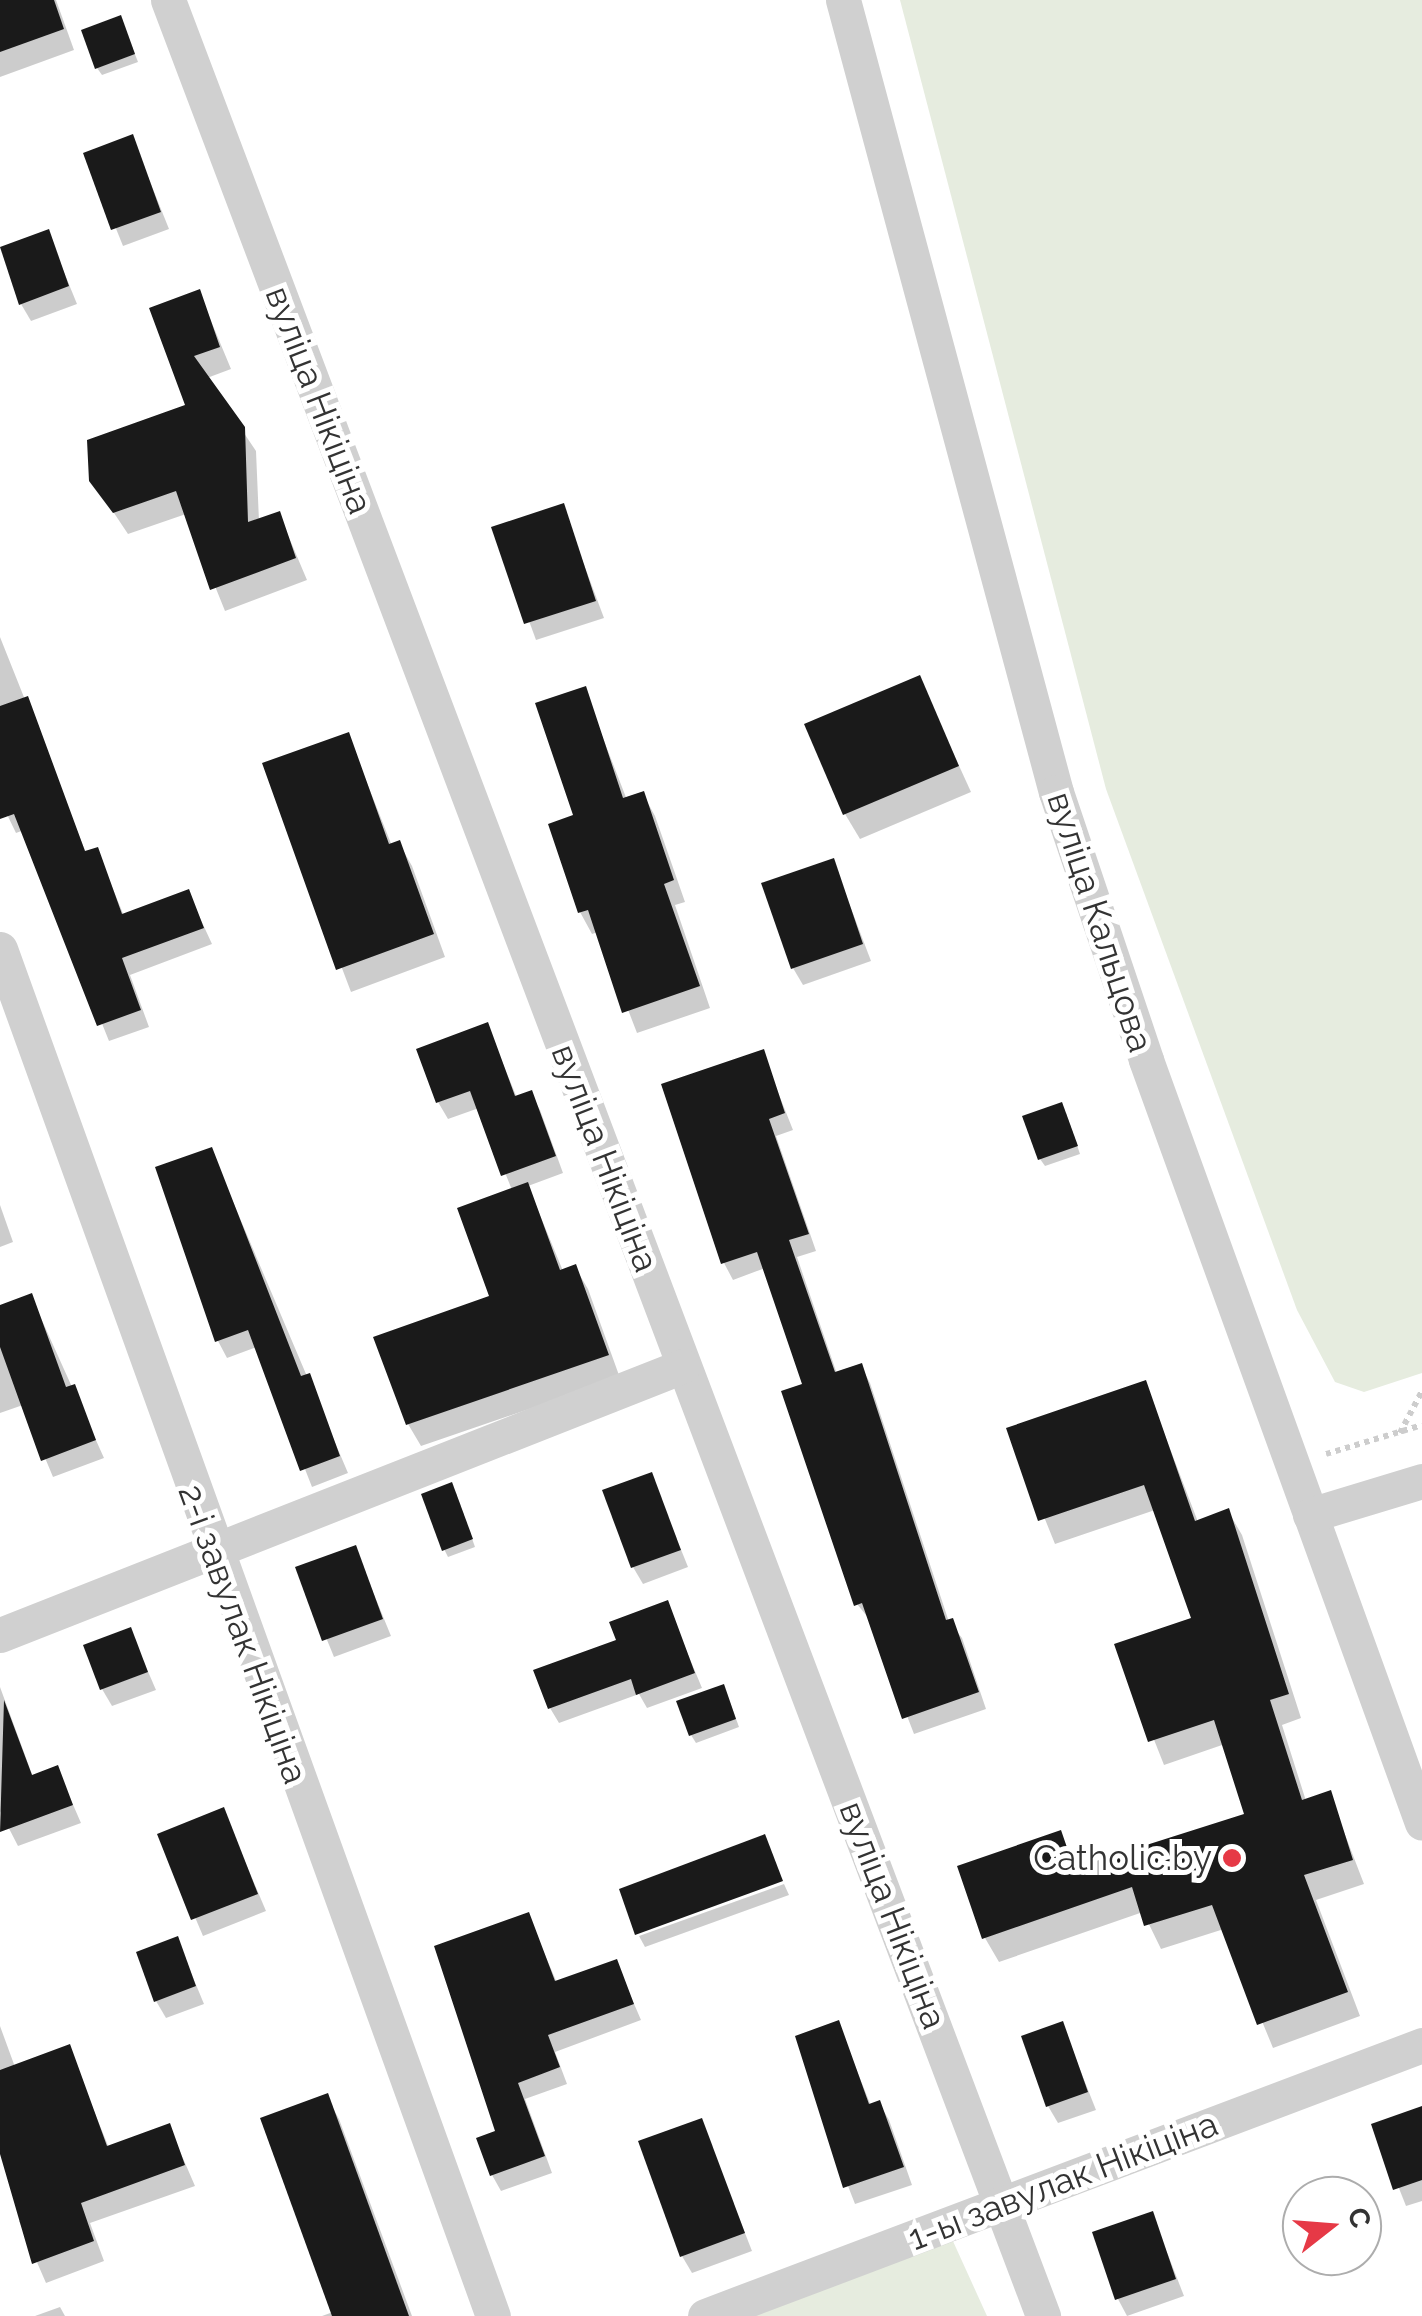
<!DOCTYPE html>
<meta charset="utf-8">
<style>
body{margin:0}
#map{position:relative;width:1422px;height:2316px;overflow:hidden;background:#fff;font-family:Raleway,sans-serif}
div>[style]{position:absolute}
.green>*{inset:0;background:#e6ecdf}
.shadow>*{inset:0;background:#0003}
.building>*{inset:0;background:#1a1a1a}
.path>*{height:6px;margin-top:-3px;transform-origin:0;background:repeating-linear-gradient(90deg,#cdcdcd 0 5px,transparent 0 10px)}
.street>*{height:35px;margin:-17.5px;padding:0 17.5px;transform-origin:17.5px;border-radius:17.5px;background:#d0d0d0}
.dots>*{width:28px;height:28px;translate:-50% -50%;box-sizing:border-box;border:5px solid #fff;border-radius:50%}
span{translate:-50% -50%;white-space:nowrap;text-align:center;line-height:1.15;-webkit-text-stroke:10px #fff;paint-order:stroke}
.street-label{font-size:35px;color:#333}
.poi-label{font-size:35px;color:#333}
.right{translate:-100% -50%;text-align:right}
.north{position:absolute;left:1282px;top:2176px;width:100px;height:100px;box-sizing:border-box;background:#fff;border:2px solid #adadad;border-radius:50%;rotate:73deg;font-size:28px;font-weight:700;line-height:40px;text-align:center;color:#333}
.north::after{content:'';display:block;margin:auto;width:35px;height:45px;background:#e63946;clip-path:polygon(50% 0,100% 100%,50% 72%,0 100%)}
</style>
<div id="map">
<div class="green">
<i style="clip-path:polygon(900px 0,1422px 0,1422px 1373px,1364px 1392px,1335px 1382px,1297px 1310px,1106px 789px)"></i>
<i style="clip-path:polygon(952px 2239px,987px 2316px,738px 2316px)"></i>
</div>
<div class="shadow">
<i style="clip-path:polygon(0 0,56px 0,74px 50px,0 77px)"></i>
<i style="clip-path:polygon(124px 26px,138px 62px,102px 75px,97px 68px)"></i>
<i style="clip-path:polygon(132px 137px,169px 229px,123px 246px,86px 154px)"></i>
<i style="clip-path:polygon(48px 233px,77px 304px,31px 321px,21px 304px)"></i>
<i style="clip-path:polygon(199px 292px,231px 369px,207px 378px,256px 451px,259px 521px,279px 514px,307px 580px,225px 611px,186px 514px,128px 534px,92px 480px,189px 407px)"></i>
<i style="clip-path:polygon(562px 506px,604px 618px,536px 640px,495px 528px)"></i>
<i style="clip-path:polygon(0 637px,86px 853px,97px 850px,124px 916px,188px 892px,212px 944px,130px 975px,149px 1027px,109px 1041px,24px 830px,16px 833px,0 800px)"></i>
<i style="clip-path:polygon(919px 678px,971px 792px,860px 839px,845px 814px)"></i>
<i style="clip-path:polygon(584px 689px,627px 800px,643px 794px,655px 816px,685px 902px,675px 905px,710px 1008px,637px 1033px,598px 932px,592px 934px,580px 912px,576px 817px)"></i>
<i style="clip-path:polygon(348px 735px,392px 846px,399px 843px,412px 866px,445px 957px,351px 992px,265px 765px)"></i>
<i style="clip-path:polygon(833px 861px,871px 961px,803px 985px,793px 968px)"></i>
<i style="clip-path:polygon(487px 1025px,517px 1098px,530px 1093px,540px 1110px,563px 1173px,528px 1186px,563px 1271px,575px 1267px,588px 1289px,620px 1378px,421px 1446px,408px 1424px,492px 1297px,512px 1190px,479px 1108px,448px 1119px,438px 1102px)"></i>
<i style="clip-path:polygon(762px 1052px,793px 1130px,776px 1136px,816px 1251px,797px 1257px,837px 1374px,861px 1366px,870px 1383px,949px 1622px,962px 1638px,986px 1709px,914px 1734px,870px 1620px,857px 1604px,805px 1385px,765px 1268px,733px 1280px,724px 1263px)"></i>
<i style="clip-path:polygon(1066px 1113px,1080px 1154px,1045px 1166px,1040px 1159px)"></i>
<i style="clip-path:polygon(211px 1150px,348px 1473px,312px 1487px,257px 1347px,227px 1358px,218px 1341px,159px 1168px)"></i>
<i style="clip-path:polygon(0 1205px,13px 1242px,0 1247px)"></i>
<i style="clip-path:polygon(31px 1296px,104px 1458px,53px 1477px,23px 1405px,0 1413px,0 1308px)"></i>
<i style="clip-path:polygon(1145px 1383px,1198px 1522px,1228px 1511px,1242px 1535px,1301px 1718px,1282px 1725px,1306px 1801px,1329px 1793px,1364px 1884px,1316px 1900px,1360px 2016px,1273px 2048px,1224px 1929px,1161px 1949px,1143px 1912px,999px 1962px,985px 1938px,1060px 1833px,1078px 1869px,1247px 1815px,1225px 1744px,1164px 1765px,1117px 1646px,1194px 1619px,1155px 1510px,1055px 1544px,1009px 1430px)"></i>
<i style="clip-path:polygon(651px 1475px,688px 1567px,643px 1584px,633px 1567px)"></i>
<i style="clip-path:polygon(456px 1493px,475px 1547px,448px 1557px,444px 1549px)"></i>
<i style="clip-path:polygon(355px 1548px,391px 1636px,334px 1657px,298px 1569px)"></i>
<i style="clip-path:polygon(667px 1604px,702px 1688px,647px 1708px,639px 1694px,559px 1723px,550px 1708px)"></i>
<i style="clip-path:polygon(130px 1630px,156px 1690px,112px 1706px,102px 1689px)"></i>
<i style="clip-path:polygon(0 1687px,33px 1777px,57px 1768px,81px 1823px,18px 1846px,0 1811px)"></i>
<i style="clip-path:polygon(727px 1694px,739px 1727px,696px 1743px,691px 1735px)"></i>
<i style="clip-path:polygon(223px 1810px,266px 1911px,203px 1936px,160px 1835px)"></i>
<i style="clip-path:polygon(784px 1884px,789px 1895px,645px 1947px,639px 1936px)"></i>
<i style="clip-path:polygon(528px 1915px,557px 1983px,616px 1962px,641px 2020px,555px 2052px,567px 2084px,525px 2099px,552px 2173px,501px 2191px,492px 2175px)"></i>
<i style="clip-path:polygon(177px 1939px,204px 2004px,166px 2018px,156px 2001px)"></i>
<i style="clip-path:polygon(838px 2023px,871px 2106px,879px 2103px,889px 2120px,912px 2185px,855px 2204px,823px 2122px)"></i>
<i style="clip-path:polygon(1062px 2024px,1096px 2110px,1058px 2123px,1048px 2106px)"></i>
<i style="clip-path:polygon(0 2026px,15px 2067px,68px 2047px,109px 2148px,169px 2126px,195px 2186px,90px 2223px,104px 2261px,46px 2283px,19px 2221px,26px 2218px,0 2149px)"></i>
<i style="clip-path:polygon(326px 2096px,339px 2119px,412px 2316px,322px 2316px,333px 2312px)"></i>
<i style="clip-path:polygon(1422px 2109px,1422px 2201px,1406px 2206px,1374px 2125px)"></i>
<i style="clip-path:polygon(701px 2121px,752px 2251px,692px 2273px,682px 2256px)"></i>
<i style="clip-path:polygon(1152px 2214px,1184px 2296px,1127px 2316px,1118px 2299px)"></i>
<i style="clip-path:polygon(60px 2307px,65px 2316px,35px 2316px)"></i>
</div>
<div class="building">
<i style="clip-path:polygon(0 0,54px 0,64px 29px,0 52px)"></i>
<i style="clip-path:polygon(121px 15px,135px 54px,95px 69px,81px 30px)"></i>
<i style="clip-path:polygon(133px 134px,161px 212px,111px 230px,83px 153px)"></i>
<i style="clip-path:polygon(49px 229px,69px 286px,19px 305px,0 247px)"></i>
<i style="clip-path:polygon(200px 289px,220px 347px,194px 356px,245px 427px,248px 522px,280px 511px,296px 558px,210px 590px,176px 491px,113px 513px,89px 481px,87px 440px,185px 405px,149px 308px)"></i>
<i style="clip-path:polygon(564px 503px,596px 601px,524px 624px,491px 527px)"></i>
<i style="clip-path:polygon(920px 675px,959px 766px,843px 815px,804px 724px)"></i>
<i style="clip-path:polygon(586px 686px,623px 798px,644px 791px,674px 880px,664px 884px,700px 986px,622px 1013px,588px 910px,578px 913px,548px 824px,573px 815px,535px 703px)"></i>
<i style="clip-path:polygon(28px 696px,85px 851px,98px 847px,122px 914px,189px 889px,204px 928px,122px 958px,141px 1010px,97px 1026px,14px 814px,0 819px,0 706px)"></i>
<i style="clip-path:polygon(349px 732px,389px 844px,400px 840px,434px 934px,336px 970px,262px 763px)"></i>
<i style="clip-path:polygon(834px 858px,863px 944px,791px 969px,761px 883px)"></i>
<i style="clip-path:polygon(488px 1022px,515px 1096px,532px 1090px,556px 1156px,501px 1176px,470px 1091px,436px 1103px,416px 1049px)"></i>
<i style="clip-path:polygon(764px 1049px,785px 1113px,769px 1119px,809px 1234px,789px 1240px,835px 1372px,862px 1363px,946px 1620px,953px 1618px,979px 1692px,902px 1719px,862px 1603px,854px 1606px,781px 1391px,802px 1384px,757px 1252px,721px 1264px,661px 1084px)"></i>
<i style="clip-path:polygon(1062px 1102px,1078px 1146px,1038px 1160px,1022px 1116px)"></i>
<i style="clip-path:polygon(212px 1147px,301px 1376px,310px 1373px,340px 1456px,300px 1471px,248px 1330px,215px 1342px,155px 1167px)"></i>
<i style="clip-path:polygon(528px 1182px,560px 1270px,576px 1264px,609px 1355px,406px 1425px,373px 1337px,489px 1296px,457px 1208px)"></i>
<i style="clip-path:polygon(32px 1293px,66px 1387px,75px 1384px,96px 1440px,41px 1461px,0 1347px,0 1305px)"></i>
<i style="clip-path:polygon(1146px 1380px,1195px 1521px,1229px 1508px,1289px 1694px,1270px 1700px,1302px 1800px,1331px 1790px,1353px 1860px,1304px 1875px,1348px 1992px,1257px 2025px,1212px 1905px,1144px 1926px,1132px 1887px,982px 1939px,957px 1866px,1061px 1830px,1074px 1868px,1244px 1814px,1214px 1720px,1148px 1742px,1114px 1644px,1191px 1618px,1144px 1485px,1038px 1521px,1006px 1428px)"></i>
<i style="clip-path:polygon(652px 1472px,681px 1550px,631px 1568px,602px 1490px)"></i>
<i style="clip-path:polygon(452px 1482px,473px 1539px,442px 1551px,421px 1494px)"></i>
<i style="clip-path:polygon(356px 1545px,383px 1619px,322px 1641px,295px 1567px)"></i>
<i style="clip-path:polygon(668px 1600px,695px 1673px,636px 1695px,631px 1679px,548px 1709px,533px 1670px,616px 1640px,609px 1622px)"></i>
<i style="clip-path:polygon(131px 1627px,148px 1672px,100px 1690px,83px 1645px)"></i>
<i style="clip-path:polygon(724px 1684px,736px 1719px,689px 1736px,676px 1701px)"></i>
<i style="clip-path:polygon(4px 1700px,32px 1775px,58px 1765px,73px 1805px,0 1832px)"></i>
<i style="clip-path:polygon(224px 1807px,258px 1894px,191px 1920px,157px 1834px)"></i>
<i style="clip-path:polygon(765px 1834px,783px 1881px,635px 1935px,619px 1889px)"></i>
<i style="clip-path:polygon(529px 1912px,555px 1981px,617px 1959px,634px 2004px,548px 2035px,560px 2067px,518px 2083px,545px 2156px,490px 2176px,476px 2138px,495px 2131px,434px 1946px)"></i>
<i style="clip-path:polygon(178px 1936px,196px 1986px,154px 2002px,136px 1952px)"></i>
<i style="clip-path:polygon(839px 2020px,869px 2104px,880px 2100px,904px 2167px,843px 2188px,795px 2036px)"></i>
<i style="clip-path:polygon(1063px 2021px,1088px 2092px,1046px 2107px,1021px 2036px)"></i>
<i style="clip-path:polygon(70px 2044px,107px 2146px,170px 2123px,185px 2165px,81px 2203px,94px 2241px,32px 2264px,0 2154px,0 2070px)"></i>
<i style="clip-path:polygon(328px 2093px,409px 2316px,332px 2316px,260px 2118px)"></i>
<i style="clip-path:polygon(1422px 2106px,1422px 2180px,1393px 2190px,1371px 2124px)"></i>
<i style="clip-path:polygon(702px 2118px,745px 2233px,680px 2257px,638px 2141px)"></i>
<i style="clip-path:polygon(1153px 2211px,1176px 2279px,1115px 2300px,1092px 2232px)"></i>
</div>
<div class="path">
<i style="left:1400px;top:1433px;width:47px;rotate:-62.4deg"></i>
<i style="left:1326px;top:1454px;width:100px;rotate:-16.8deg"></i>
</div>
<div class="street">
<i style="left:168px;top:0;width:2476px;rotate:69.3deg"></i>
<i style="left:843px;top:0;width:820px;rotate:74.95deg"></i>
<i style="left:1056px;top:792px;width:283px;rotate:71.4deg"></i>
<i style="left:1146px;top:1060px;width:811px;rotate:70.11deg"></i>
<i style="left:0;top:949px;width:1453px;rotate:70.17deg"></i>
<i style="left:1310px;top:1515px;width:117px;rotate:-16.9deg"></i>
<i style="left:0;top:1635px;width:734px;rotate:-21.5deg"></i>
<i style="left:705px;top:2316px;width:767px;rotate:-20.7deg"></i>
</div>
<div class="dots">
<i style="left:1232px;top:1858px;background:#e63946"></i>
</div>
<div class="street-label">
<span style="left:319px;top:400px;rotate:69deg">вуліца Нікіціна</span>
<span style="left:1100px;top:922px;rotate:72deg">вуліца Кальцова</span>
<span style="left:605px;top:1158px;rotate:69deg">вуліца Нікіціна</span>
<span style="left:243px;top:1634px;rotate:70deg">2-і завулак Нікіціна</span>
<span style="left:893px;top:1915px;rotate:69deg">вуліца Нікіціна</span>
<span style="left:1063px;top:2181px;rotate:-21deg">1-ы завулак Нікіціна</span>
</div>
<div class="poi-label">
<span class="right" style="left:1212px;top:1858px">Catholic.by</span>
</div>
<div class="north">С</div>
</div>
